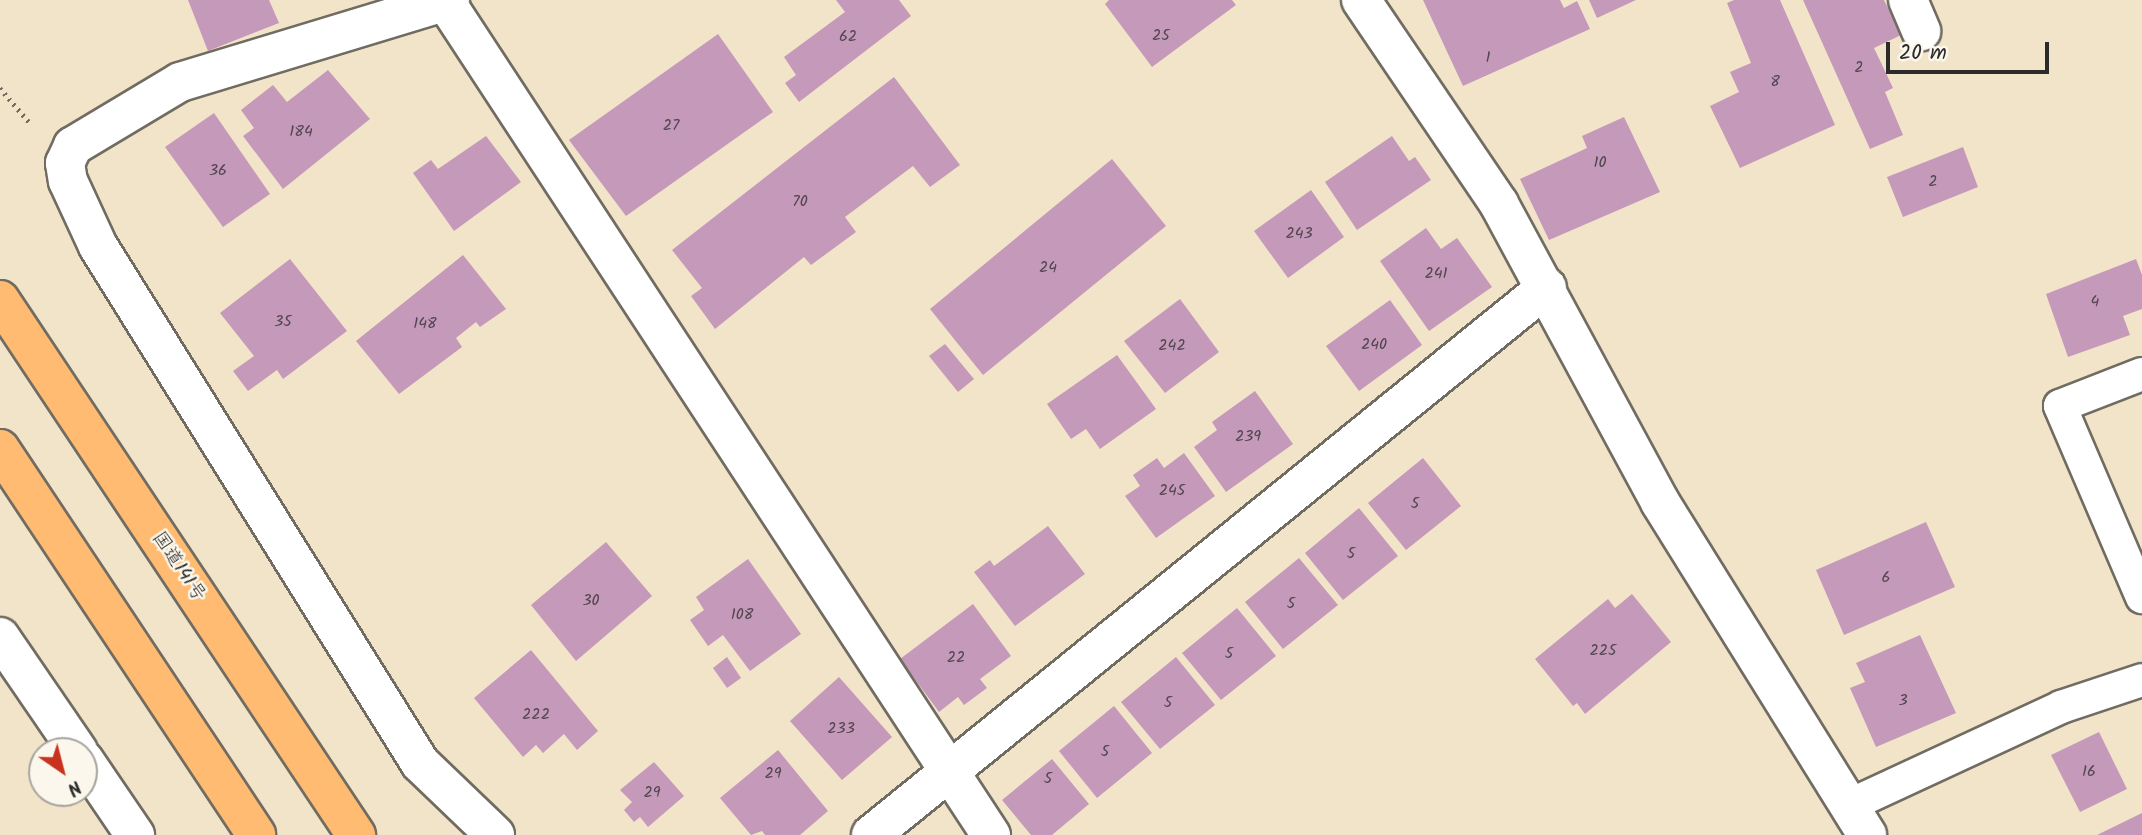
<!DOCTYPE html>
<meta charset="utf-8">
<style>
body{margin:0}
#map{position:relative;width:2142px;height:835px;overflow:hidden;background:#f2e4c9;font-family:Kalam,"Klee One",sans-serif}
div>[style]{position:absolute}
.building>*{inset:0;background:#c599ba}
.path>*{height:4.5px;margin-top:-2.25px;transform-origin:0;background:repeating-linear-gradient(90deg,#716c62 0 2px,transparent 0 7px)}
.roads{filter:drop-shadow(2px 0 #716c62) drop-shadow(-2px 0 #716c62) drop-shadow(0 2px #716c62) drop-shadow(0 -2px #716c62)}
.service>*{height:32px;margin:-16px;padding:0 16px;transform-origin:16px;border-radius:16px;background:#fff}
.minor>*{height:38px;margin:-19px;padding:0 19px;transform-origin:19px;border-radius:19px;background:#fff}
.trunk>*{height:38px;margin:-19px;padding:0 19px;transform-origin:19px;border-radius:19px;background:#ffbb71}
span{translate:-50% -50%;white-space:nowrap;text-align:center;line-height:1.15;-webkit-text-stroke:5px #fbf7ec;paint-order:stroke}
.number-label{font-size:16px;color:#52464f}
.number-label span{-webkit-text-stroke-width:0}
.street-label{font-size:19px;color:#2b2b2b}
.north{position:absolute;left:28px;top:737px;width:70px;height:70px;box-sizing:border-box;background:#fbf7ec;border:2px solid #a8a59f;border-radius:50%;rotate:145deg;font-size:19px;font-weight:700;line-height:28px;text-align:center;color:#2b2b2b}
.north::after{content:'';display:block;margin:auto;width:24px;height:32px;background:#c8321e;clip-path:polygon(50% 0,100% 100%,50% 72%,0 100%)}
.scale{position:absolute;left:1886px;top:42px;width:163px;height:32px;box-sizing:border-box;border:4px solid #2b2b2b;border-top:0;padding-left:9px;font-size:21px;line-height:24px;white-space:nowrap;color:#2b2b2b;-webkit-text-stroke:5px #fbf7ec;paint-order:stroke}
</style>
<div id="map">
<div class="building">
<i style="clip-path:polygon(188px 0,269px 0,279px 23px,208px 51px)"></i>
<i style="clip-path:polygon(836px 0,899px 0,911px 16px,799px 102px,785px 83px,796px 75px,784px 57px,845px 12px)"></i>
<i style="clip-path:polygon(1109px 0,1232px 0,1236px 5px,1152px 67px,1105px 4px)"></i>
<i style="clip-path:polygon(1423px 0,1560px 0,1564px 8px,1577px 1px,1590px 29px,1463px 86px)"></i>
<i style="clip-path:polygon(1589px 0,1636px 0,1597px 18px)"></i>
<i style="clip-path:polygon(1734px 0,1780px 0,1835px 125px,1740px 168px,1710px 106px,1739px 92px,1730px 72px,1751px 63px,1727px 3px)"></i>
<i style="clip-path:polygon(1803px 0,1884px 0,1901px 35px,1874px 48px,1893px 88px,1885px 92px,1903px 135px,1870px 149px)"></i>
<i style="clip-path:polygon(718px 34px,773px 112px,626px 216px,569px 140px)"></i>
<i style="clip-path:polygon(328px 70px,370px 119px,283px 189px,243px 136px,254px 128px,241px 110px,273px 85px,287px 102px)"></i>
<i style="clip-path:polygon(894px 77px,960px 165px,930px 187px,913px 166px,845px 217px,856px 232px,811px 265px,804px 257px,715px 329px,691px 296px,702px 288px,672px 250px)"></i>
<i style="clip-path:polygon(214px 113px,270px 194px,223px 227px,165px 147px)"></i>
<i style="clip-path:polygon(1624px 117px,1660px 192px,1549px 240px,1520px 179px,1587px 148px,1582px 136px)"></i>
<i style="clip-path:polygon(486px 136px,521px 182px,454px 231px,413px 173px,431px 160px,438px 169px)"></i>
<i style="clip-path:polygon(1392px 136px,1409px 161px,1415px 157px,1431px 180px,1357px 230px,1325px 182px)"></i>
<i style="clip-path:polygon(1963px 147px,1978px 187px,1903px 217px,1887px 177px)"></i>
<i style="clip-path:polygon(1112px 159px,1166px 226px,983px 375px,930px 309px)"></i>
<i style="clip-path:polygon(1311px 190px,1344px 237px,1288px 278px,1254px 231px)"></i>
<i style="clip-path:polygon(1426px 228px,1441px 249px,1457px 238px,1492px 287px,1429px 331px,1380px 261px)"></i>
<i style="clip-path:polygon(463px 255px,506px 309px,480px 327px,476px 322px,456px 338px,462px 347px,399px 394px,356px 341px)"></i>
<i style="clip-path:polygon(290px 259px,347px 331px,283px 379px,277px 370px,248px 391px,233px 371px,254px 356px,220px 313px)"></i>
<i style="clip-path:polygon(2136px 259px,2142px 275px,2142px 309px,2123px 316px,2130px 335px,2068px 357px,2046px 294px)"></i>
<i style="clip-path:polygon(1180px 299px,1219px 352px,1165px 393px,1124px 341px)"></i>
<i style="clip-path:polygon(1390px 300px,1422px 345px,1359px 391px,1326px 346px)"></i>
<i style="clip-path:polygon(945px 344px,974px 379px,958px 392px,929px 356px)"></i>
<i style="clip-path:polygon(1117px 355px,1156px 409px,1100px 449px,1086px 429px,1071px 439px,1047px 404px)"></i>
<i style="clip-path:polygon(1255px 391px,1293px 444px,1226px 492px,1194px 447px,1217px 430px,1212px 422px)"></i>
<i style="clip-path:polygon(1184px 453px,1215px 496px,1156px 538px,1125px 496px,1140px 486px,1133px 475px,1157px 458px,1164px 468px)"></i>
<i style="clip-path:polygon(1423px 458px,1461px 506px,1406px 550px,1368px 503px)"></i>
<i style="clip-path:polygon(1359px 508px,1398px 556px,1343px 600px,1305px 553px)"></i>
<i style="clip-path:polygon(1926px 522px,1955px 587px,1844px 635px,1816px 570px)"></i>
<i style="clip-path:polygon(1048px 526px,1085px 574px,1015px 626px,974px 572px,990px 560px,994px 566px)"></i>
<i style="clip-path:polygon(606px 542px,652px 596px,576px 661px,531px 605px)"></i>
<i style="clip-path:polygon(1299px 558px,1338px 605px,1283px 649px,1245px 602px)"></i>
<i style="clip-path:polygon(748px 559px,801px 634px,750px 671px,723px 635px,708px 646px,690px 620px,704px 610px,696px 597px)"></i>
<i style="clip-path:polygon(1632px 594px,1671px 642px,1585px 714px,1577px 703px,1573px 706px,1535px 659px,1608px 599px,1615px 608px)"></i>
<i style="clip-path:polygon(973px 604px,1011px 656px,980px 679px,987px 688px,964px 705px,958px 697px,939px 712px,900px 659px)"></i>
<i style="clip-path:polygon(1237px 608px,1276px 656px,1221px 700px,1182px 653px)"></i>
<i style="clip-path:polygon(1920px 635px,1956px 713px,1876px 747px,1850px 688px,1865px 682px,1856px 663px)"></i>
<i style="clip-path:polygon(531px 650px,598px 731px,577px 750px,564px 734px,543px 753px,536px 745px,523px 757px,474px 698px)"></i>
<i style="clip-path:polygon(727px 657px,741px 678px,727px 688px,713px 668px)"></i>
<i style="clip-path:polygon(1176px 657px,1215px 705px,1160px 749px,1121px 702px)"></i>
<i style="clip-path:polygon(839px 677px,892px 737px,842px 780px,790px 721px)"></i>
<i style="clip-path:polygon(1114px 706px,1152px 753px,1097px 798px,1059px 751px)"></i>
<i style="clip-path:polygon(2099px 732px,2127px 789px,2080px 812px,2051px 755px)"></i>
<i style="clip-path:polygon(778px 750px,828px 811px,800px 835px,765px 835px,762px 831px,751px 835px,720px 798px)"></i>
<i style="clip-path:polygon(1052px 759px,1089px 804px,1052px 835px,1031px 835px,1002px 800px)"></i>
<i style="clip-path:polygon(654px 762px,684px 796px,648px 827px,640px 817px,634px 822px,624px 810px,632px 802px,620px 790px)"></i>
<i style="clip-path:polygon(2142px 813px,2142px 835px,2097px 835px)"></i>
</div>
<div class="path">
<i style="left:0;top:88px;width:46px;rotate:49.4deg"></i>
</div>
<div class="roads">
<div class="service">
<i style="left:2142px;top:374px;width:88px;rotate:158.7deg"></i>
<i style="left:2060px;top:406px;width:208px;rotate:66.8deg"></i>
<i style="left:1850px;top:805px;width:233px;rotate:-24.9deg"></i>
<i style="left:2061px;top:707px;width:85px;rotate:-18.4deg"></i>
</div>
<div class="minor">
<i style="left:450px;top:0;width:282px;rotate:163.1deg"></i>
<i style="left:180px;top:82px;width:125px;rotate:149.1deg"></i>
<i style="left:73px;top:146px;width:19px;rotate:115deg"></i>
<i style="left:65px;top:163px;width:18px;rotate:81deg"></i>
<i style="left:68px;top:181px;width:72px;rotate:65.2deg"></i>
<i style="left:98px;top:246px;width:609px;rotate:58.08deg"></i>
<i style="left:420px;top:763px;width:104px;rotate:43.8deg"></i>
<i style="left:1361px;top:0;width:246px;rotate:55.9deg"></i>
<i style="left:1499px;top:204px;width:339px;rotate:61.6deg"></i>
<i style="left:1660px;top:502px;width:392px;rotate:58.1deg"></i>
<i style="left:1908px;top:0;width:34px;rotate:67deg"></i>
<i style="left:445px;top:1px;width:997px;rotate:56.79deg"></i>
<i style="left:0;top:637px;width:138px;rotate:55.6deg"></i>
<i style="left:84px;top:760px;width:91px;rotate:55.8deg"></i>
<i style="left:871px;top:835px;width:870px;rotate:-39.03deg"></i>
</div>
<div class="trunk">
<i style="left:0;top:300px;width:643px;rotate:56.36deg"></i>
<i style="left:0;top:449px;width:463px;rotate:56.4deg"></i>
</div>
</div>
<div class="number-label">
<span style="left:1161px;top:36px">25</span>
<span style="left:848px;top:37px">62</span>
<span style="left:1488px;top:58px">1</span>
<span style="left:1859px;top:68px">2</span>
<span style="left:1775px;top:82px">8</span>
<span style="left:671px;top:126px">27</span>
<span style="left:301px;top:132px">184</span>
<span style="left:1600px;top:163px">10</span>
<span style="left:218px;top:171px">36</span>
<span style="left:1933px;top:182px">2</span>
<span style="left:800px;top:202px">70</span>
<span style="left:1299px;top:234px">243</span>
<span style="left:1048px;top:268px">24</span>
<span style="left:1436px;top:274px">241</span>
<span style="left:2095px;top:302px">4</span>
<span style="left:283px;top:322px">35</span>
<span style="left:425px;top:324px">148</span>
<span style="left:1374px;top:345px">240</span>
<span style="left:1172px;top:346px">242</span>
<span style="left:1248px;top:437px">239</span>
<span style="left:1172px;top:491px">245</span>
<span style="left:1415px;top:504px">5</span>
<span style="left:1351px;top:554px">5</span>
<span style="left:1886px;top:578px">6</span>
<span style="left:591px;top:601px">30</span>
<span style="left:1291px;top:604px">5</span>
<span style="left:742px;top:615px">108</span>
<span style="left:1603px;top:651px">225</span>
<span style="left:1229px;top:654px">5</span>
<span style="left:956px;top:658px">22</span>
<span style="left:1903px;top:701px">3</span>
<span style="left:1168px;top:703px">5</span>
<span style="left:536px;top:715px">222</span>
<span style="left:841px;top:729px">233</span>
<span style="left:1105px;top:752px">5</span>
<span style="left:2089px;top:772px">16</span>
<span style="left:773px;top:774px">29</span>
<span style="left:1048px;top:779px">5</span>
<span style="left:652px;top:793px">29</span>
</div>
<div class="street-label">
<span style="left:178px;top:567px;rotate:56deg">国道141号</span>
</div>
<div class="north">N</div>
<div class="scale">20 m</div>
</div>
